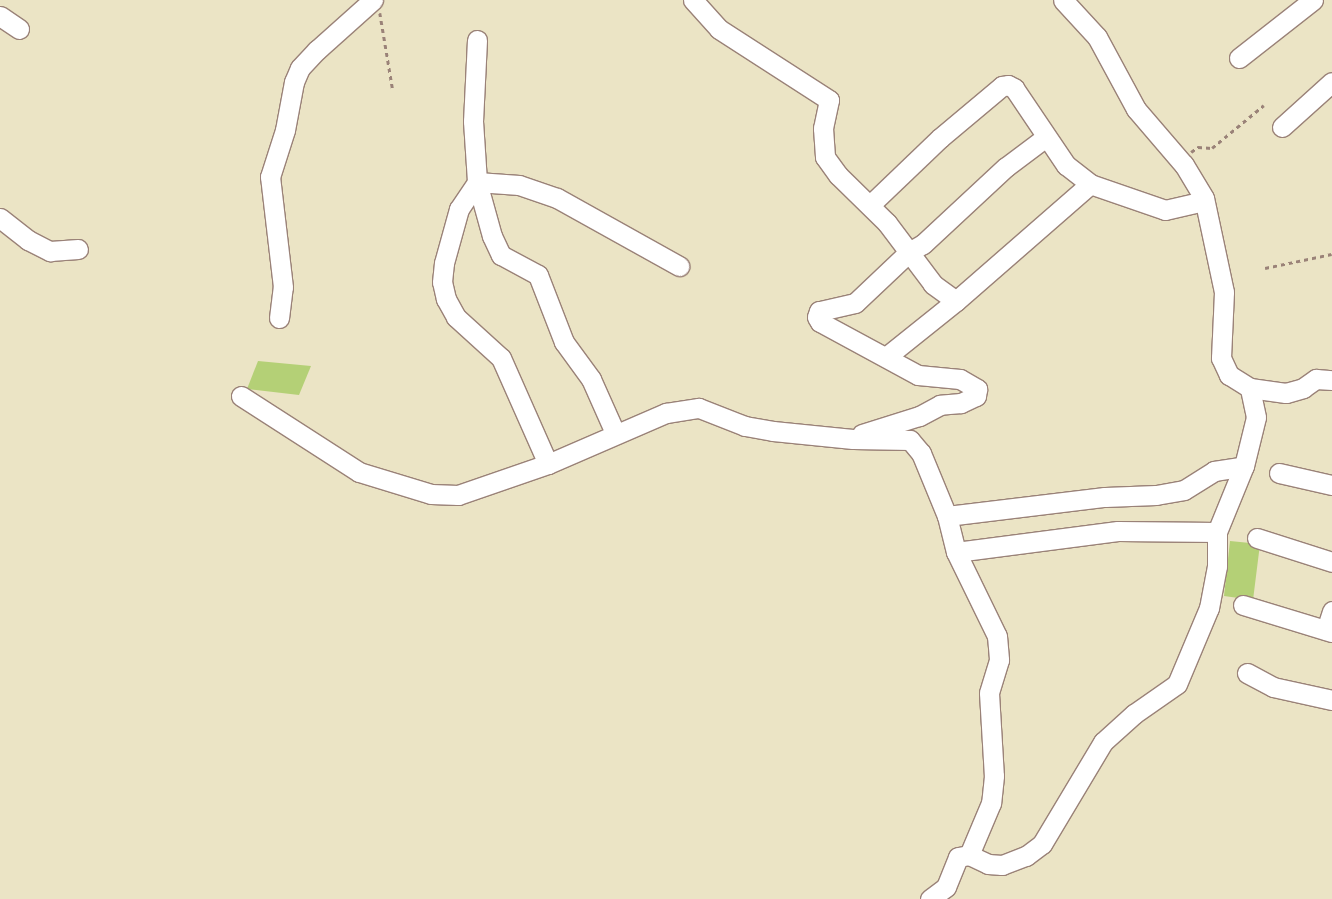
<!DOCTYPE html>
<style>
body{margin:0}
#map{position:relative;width:1332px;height:899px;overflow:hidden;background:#ebe4c5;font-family:Dekko,sans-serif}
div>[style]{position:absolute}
.green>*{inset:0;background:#b4d076}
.path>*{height:2.5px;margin-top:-1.25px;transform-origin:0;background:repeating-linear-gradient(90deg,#9a8278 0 4px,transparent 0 8px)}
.roads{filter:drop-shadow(1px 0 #9a8278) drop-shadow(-1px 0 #9a8278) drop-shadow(0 1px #9a8278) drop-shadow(0 -1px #9a8278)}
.minor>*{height:19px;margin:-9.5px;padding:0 9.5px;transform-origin:9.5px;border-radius:9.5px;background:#fff}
span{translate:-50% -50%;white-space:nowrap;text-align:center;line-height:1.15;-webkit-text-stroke:5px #fcf5e5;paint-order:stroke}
</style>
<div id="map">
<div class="green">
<i style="clip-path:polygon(258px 361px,311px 366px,299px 395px,247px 389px)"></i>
<i style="clip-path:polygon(1230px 541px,1260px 544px,1253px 600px,1224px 596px)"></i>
</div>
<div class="path">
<i style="left:380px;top:13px;width:79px;rotate:80.5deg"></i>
<i style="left:1191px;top:152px;width:9px;rotate:-36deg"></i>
<i style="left:1198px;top:147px;width:14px;rotate:4deg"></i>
<i style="left:1212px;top:148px;width:67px;rotate:-39.6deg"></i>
<i style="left:1265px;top:268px;width:68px;rotate:-11.8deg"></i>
</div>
<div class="roads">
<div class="minor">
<i style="left:693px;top:0;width:39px;rotate:48deg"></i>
<i style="left:719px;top:29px;width:131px;rotate:32.8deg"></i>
<i style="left:829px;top:100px;width:29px;rotate:102deg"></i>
<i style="left:823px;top:128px;width:29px;rotate:86deg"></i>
<i style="left:825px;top:157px;width:22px;rotate:54deg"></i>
<i style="left:838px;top:175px;width:69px;rotate:44.4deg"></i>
<i style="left:887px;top:223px;width:36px;rotate:53deg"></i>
<i style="left:909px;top:252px;width:74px;rotate:136.6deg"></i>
<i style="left:855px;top:303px;width:37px;rotate:167deg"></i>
<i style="left:819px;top:311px;width:6px;rotate:108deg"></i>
<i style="left:817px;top:317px;width:6px;rotate:59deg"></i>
<i style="left:820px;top:322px;width:111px;rotate:28.4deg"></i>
<i style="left:918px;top:375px;width:42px;rotate:5.4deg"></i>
<i style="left:960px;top:379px;width:20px;rotate:30deg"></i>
<i style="left:977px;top:389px;width:7px;rotate:98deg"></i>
<i style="left:976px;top:396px;width:17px;rotate:155deg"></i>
<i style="left:961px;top:403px;width:21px;rotate:175deg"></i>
<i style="left:940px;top:405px;width:24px;rotate:152deg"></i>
<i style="left:919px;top:416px;width:60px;rotate:162.5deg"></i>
<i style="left:0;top:16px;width:23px;rotate:34deg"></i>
<i style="left:477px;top:40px;width:81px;rotate:92.8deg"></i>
<i style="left:473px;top:121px;width:61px;rotate:86.2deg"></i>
<i style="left:477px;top:182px;width:56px;rotate:74.5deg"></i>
<i style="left:492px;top:236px;width:21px;rotate:65deg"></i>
<i style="left:501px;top:255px;width:42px;rotate:28.4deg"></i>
<i style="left:538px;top:275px;width:72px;rotate:68.8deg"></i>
<i style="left:564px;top:342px;width:46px;rotate:53.9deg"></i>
<i style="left:591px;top:379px;width:59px;rotate:66deg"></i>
<i style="left:1239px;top:58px;width:94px;rotate:-38.1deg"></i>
<i style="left:1282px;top:127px;width:67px;rotate:-42deg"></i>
<i style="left:870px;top:205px;width:97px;rotate:-43.7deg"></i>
<i style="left:940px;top:138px;width:81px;rotate:-40deg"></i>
<i style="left:1002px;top:86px;width:6px;rotate:-9deg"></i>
<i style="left:1008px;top:85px;width:7px;rotate:27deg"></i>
<i style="left:1014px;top:88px;width:93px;rotate:56deg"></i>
<i style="left:1066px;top:165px;width:31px;rotate:38deg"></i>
<i style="left:1090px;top:184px;width:79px;rotate:19.1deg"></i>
<i style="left:1165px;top:210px;width:40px;rotate:-13deg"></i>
<i style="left:0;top:218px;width:36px;rotate:38deg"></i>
<i style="left:28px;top:240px;width:25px;rotate:27deg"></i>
<i style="left:50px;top:251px;width:28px;rotate:-4deg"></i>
<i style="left:956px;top:301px;width:29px;rotate:-144deg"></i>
<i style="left:933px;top:284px;width:40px;rotate:-127deg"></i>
<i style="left:909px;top:252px;width:16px;rotate:-30deg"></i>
<i style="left:923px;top:244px;width:113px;rotate:-42.9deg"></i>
<i style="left:1006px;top:167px;width:50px;rotate:-36.9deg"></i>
<i style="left:279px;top:318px;width:31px;rotate:-83deg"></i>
<i style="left:283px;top:287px;width:111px;rotate:-96.7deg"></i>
<i style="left:270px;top:177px;width:49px;rotate:-72.3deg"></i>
<i style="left:285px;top:130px;width:49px;rotate:-79.4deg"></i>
<i style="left:294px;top:82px;width:15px;rotate:-67deg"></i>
<i style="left:300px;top:68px;width:25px;rotate:-47deg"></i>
<i style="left:317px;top:50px;width:75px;rotate:-41.8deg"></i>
<i style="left:886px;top:357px;width:90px;rotate:-38.7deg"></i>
<i style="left:956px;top:301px;width:178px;rotate:-41.1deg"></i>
<i style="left:1250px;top:388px;width:36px;rotate:8deg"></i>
<i style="left:1286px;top:393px;width:18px;rotate:-16deg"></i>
<i style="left:1303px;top:388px;width:16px;rotate:-35deg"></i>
<i style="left:1316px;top:379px;width:16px;rotate:4deg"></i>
<i style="left:241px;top:396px;width:140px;rotate:32.8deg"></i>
<i style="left:359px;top:472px;width:75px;rotate:17deg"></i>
<i style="left:431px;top:494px;width:27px;rotate:2deg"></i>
<i style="left:458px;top:495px;width:95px;rotate:-19deg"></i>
<i style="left:548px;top:464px;width:129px;rotate:-23.4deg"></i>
<i style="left:666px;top:413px;width:33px;rotate:-9deg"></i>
<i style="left:699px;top:408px;width:49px;rotate:21.4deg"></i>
<i style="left:745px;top:426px;width:28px;rotate:10deg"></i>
<i style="left:773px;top:431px;width:80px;rotate:5.7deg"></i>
<i style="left:853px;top:439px;width:57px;rotate:1deg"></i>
<i style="left:910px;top:440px;width:17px;rotate:50deg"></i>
<i style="left:921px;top:453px;width:68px;rotate:67.6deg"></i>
<i style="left:947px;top:516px;width:37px;rotate:76deg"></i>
<i style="left:956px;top:552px;width:93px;rotate:64deg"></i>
<i style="left:997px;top:636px;width:24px;rotate:85deg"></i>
<i style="left:999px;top:660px;width:34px;rotate:107deg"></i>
<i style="left:989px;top:693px;width:83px;rotate:86.6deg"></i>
<i style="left:994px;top:776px;width:27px;rotate:96deg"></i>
<i style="left:991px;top:803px;width:56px;rotate:112.9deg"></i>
<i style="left:548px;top:464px;width:116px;rotate:-113.9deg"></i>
<i style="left:501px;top:358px;width:61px;rotate:-137.7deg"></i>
<i style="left:456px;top:317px;width:21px;rotate:-119deg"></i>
<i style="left:446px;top:299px;width:17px;rotate:-103deg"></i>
<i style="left:442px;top:282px;width:19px;rotate:-84deg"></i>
<i style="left:444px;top:263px;width:56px;rotate:-74.5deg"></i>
<i style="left:459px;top:209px;width:32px;rotate:-56deg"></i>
<i style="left:477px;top:182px;width:42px;rotate:4.1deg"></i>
<i style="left:519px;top:185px;width:40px;rotate:18.9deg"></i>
<i style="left:557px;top:198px;width:140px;rotate:29.1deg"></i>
<i style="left:1279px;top:473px;width:54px;rotate:12.8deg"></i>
<i style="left:947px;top:516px;width:159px;rotate:-6.9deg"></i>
<i style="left:1105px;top:497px;width:51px;rotate:-2.2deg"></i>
<i style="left:1156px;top:495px;width:28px;rotate:-10deg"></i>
<i style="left:1184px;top:490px;width:36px;rotate:-32deg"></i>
<i style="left:1214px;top:471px;width:30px;rotate:-9deg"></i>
<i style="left:1257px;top:538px;width:79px;rotate:17.7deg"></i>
<i style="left:956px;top:552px;width:163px;rotate:-7.4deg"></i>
<i style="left:1118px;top:531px;width:99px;rotate:0.6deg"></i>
<i style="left:1243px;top:605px;width:93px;rotate:16.9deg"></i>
<i style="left:1326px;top:630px;width:20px;rotate:-72deg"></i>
<i style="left:1247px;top:673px;width:30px;rotate:28deg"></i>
<i style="left:1273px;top:687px;width:60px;rotate:12.4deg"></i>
<i style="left:930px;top:899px;width:20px;rotate:-37deg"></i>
<i style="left:946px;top:887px;width:32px;rotate:-68deg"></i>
<i style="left:958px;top:857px;width:11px;rotate:-10deg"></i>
<i style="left:969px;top:855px;width:21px;rotate:25deg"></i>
<i style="left:988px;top:864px;width:14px;rotate:4deg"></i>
<i style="left:1002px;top:865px;width:26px;rotate:-21deg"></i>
<i style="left:1026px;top:856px;width:20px;rotate:-37deg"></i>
<i style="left:1042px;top:844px;width:119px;rotate:-59.1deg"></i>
<i style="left:1103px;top:742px;width:42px;rotate:-42.1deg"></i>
<i style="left:1134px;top:714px;width:52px;rotate:-34.9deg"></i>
<i style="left:1177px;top:684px;width:82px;rotate:-67.2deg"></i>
<i style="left:1209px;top:608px;width:43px;rotate:-79.2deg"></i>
<i style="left:1217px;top:566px;width:34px;rotate:-90deg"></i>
<i style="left:1217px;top:532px;width:71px;rotate:-67.8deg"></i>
<i style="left:1244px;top:466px;width:50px;rotate:-76.2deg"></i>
<i style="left:1256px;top:417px;width:30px;rotate:-102deg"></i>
<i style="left:1250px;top:388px;width:25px;rotate:-148deg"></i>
<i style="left:1229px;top:375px;width:19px;rotate:-115deg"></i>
<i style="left:1221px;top:358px;width:66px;rotate:-87.4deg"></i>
<i style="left:1224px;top:292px;width:96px;rotate:-102deg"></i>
<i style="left:1204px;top:198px;width:39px;rotate:-121deg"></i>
<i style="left:1184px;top:165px;width:74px;rotate:-130.6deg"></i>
<i style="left:1136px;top:109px;width:82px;rotate:-118.4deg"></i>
<i style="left:1097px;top:37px;width:50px;rotate:-132.6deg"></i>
</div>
</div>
</div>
